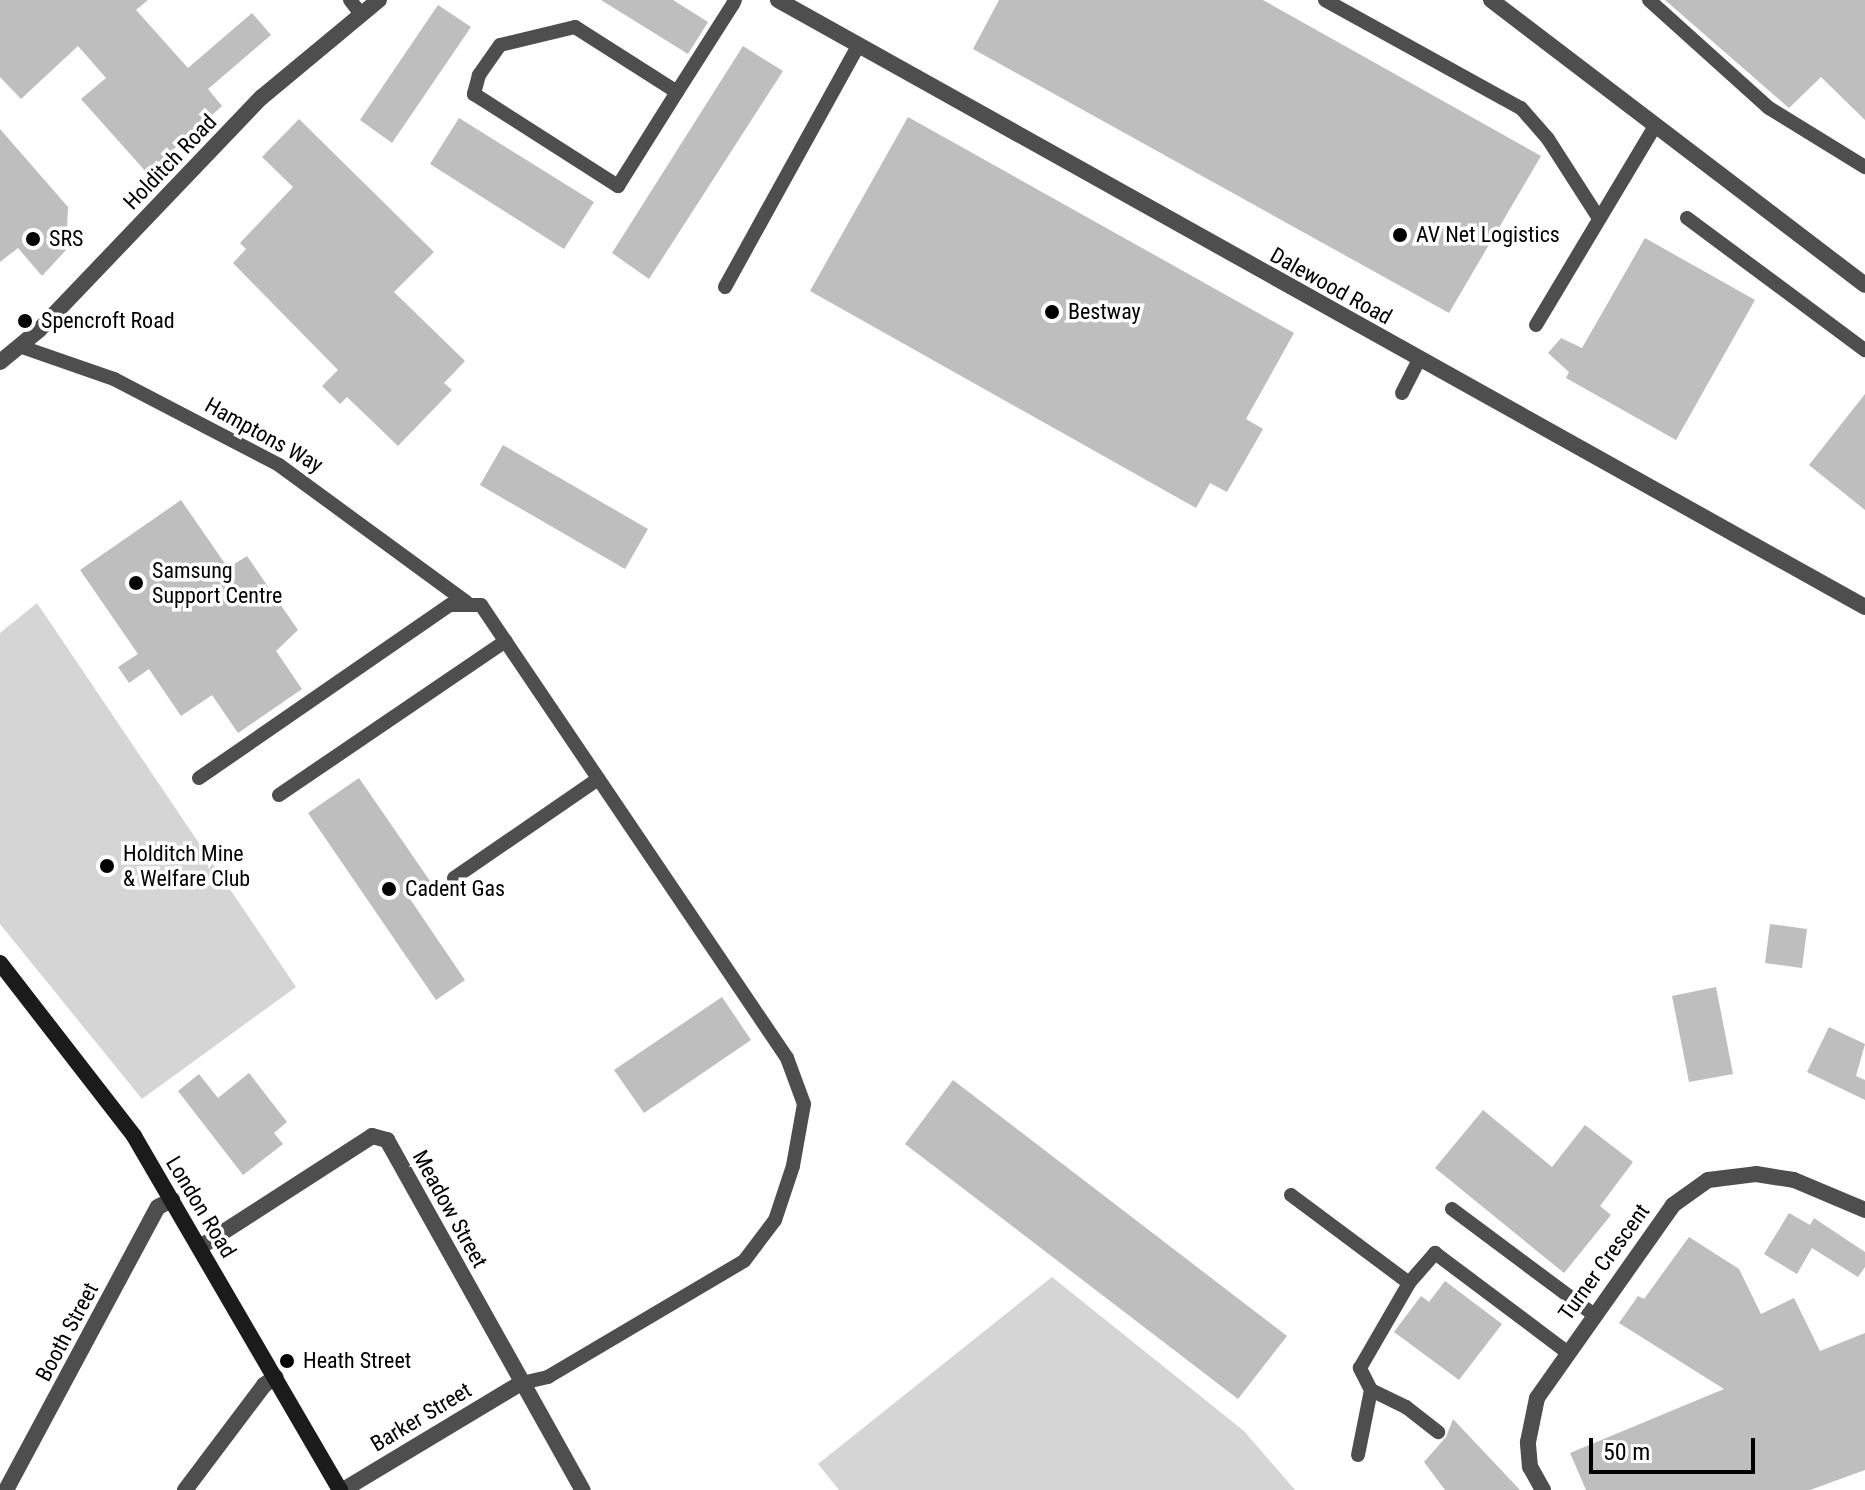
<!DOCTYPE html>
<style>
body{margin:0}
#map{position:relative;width:1865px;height:1490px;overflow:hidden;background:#fff;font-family:"Roboto Condensed",sans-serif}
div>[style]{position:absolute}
.green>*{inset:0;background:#d5d5d5}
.building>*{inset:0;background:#bebebe}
.service>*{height:14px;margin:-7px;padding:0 7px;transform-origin:7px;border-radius:7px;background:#4e4e4e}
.minor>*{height:16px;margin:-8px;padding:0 8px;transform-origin:8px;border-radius:8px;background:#4e4e4e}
.secondary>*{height:16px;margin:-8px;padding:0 8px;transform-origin:8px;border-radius:8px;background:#1b1b1b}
.dots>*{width:22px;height:22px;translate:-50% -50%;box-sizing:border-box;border:4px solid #fff;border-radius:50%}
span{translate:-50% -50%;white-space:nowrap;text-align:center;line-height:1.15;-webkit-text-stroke:7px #fff;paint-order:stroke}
.street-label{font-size:22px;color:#000}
.poi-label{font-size:22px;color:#000}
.left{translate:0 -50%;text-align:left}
.scale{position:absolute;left:1589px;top:1438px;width:166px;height:36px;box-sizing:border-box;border:4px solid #000;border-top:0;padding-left:10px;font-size:24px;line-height:28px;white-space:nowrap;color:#000;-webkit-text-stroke:6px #fff;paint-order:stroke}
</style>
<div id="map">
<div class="green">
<i style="clip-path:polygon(37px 603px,296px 987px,142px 1099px,0 924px,0 633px)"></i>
<i style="clip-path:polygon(1052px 1277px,1244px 1431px,1295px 1490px,839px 1490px,818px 1464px)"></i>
</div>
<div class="building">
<i style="clip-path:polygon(0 0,148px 0,136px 10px,188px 68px,252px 13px,271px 35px,208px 89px,222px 106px,147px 173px,81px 99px,106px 78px,78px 46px,21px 99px,0 77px)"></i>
<i style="clip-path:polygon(601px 0,673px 0,708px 22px,688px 54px)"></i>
<i style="clip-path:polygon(999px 0,1263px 0,1541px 156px,1449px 313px,973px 49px)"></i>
<i style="clip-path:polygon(1665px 0,1865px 0,1865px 120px,1821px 77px,1789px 108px)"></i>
<i style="clip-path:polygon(438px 5px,471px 27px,392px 143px,360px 120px)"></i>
<i style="clip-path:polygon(743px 46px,783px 71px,649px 279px,612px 253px)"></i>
<i style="clip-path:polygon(908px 117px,1294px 333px,1246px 419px,1263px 429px,1227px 492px,1210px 483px,1196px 508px,810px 291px)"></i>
<i style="clip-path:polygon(459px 118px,594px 202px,564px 249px,430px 164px)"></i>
<i style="clip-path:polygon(299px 119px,434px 252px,394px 292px,465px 361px,444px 383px,452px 390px,398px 446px,347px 397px,340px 404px,322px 386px,338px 370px,233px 263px,246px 249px,240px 243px,293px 187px,262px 157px)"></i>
<i style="clip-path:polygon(0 129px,68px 207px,66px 250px,42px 276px,18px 248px,0 262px)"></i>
<i style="clip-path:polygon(1645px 238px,1755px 300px,1676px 440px,1566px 378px,1569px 372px,1548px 353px,1561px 338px,1582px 348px)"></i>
<i style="clip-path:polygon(1865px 394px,1865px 510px,1809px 465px)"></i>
<i style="clip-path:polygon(503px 445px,648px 529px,625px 569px,480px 485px)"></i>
<i style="clip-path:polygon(181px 500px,228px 568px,247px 556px,298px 630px,276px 651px,302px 689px,238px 733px,212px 695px,181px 716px,149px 669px,129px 683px,118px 667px,138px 654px,80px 570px)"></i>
<i style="clip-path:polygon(359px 778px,430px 881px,408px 896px,465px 980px,436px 1000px,308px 813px)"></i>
<i style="clip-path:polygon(1770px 924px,1807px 929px,1802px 968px,1765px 963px)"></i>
<i style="clip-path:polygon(1716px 987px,1733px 1074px,1689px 1082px,1672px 996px)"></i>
<i style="clip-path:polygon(722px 997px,751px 1040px,644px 1113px,614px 1070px)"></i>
<i style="clip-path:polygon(1829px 1027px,1865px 1044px,1856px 1076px,1865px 1080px,1865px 1100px,1807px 1072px)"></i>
<i style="clip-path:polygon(249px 1073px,287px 1122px,274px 1133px,283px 1144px,243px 1175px,178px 1091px,199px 1074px,218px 1098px)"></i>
<i style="clip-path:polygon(953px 1080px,1287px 1336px,1238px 1399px,905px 1144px)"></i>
<i style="clip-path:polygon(1483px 1110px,1552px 1167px,1585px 1125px,1633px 1162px,1600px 1206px,1611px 1215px,1564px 1273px,1435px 1168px)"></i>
<i style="clip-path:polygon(1789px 1213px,1810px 1225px,1814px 1218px,1865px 1252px,1865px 1267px,1858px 1277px,1812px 1248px,1797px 1274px,1764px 1254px)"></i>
<i style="clip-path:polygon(1689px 1237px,1739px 1269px,1761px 1314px,1794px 1298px,1820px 1351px,1865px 1333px,1865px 1470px,1810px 1490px,1586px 1490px,1570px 1453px,1724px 1389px,1619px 1323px,1638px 1296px,1644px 1299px)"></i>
<i style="clip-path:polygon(1445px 1281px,1502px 1324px,1459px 1380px,1394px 1332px,1421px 1296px,1429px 1302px)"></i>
<i style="clip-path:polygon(1453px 1419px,1520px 1490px,1445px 1490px,1424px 1462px,1446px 1437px)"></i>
</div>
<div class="service">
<i style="left:350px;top:0;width:16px;rotate:52deg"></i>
<i style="left:1325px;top:0;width:224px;rotate:28.9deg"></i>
<i style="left:1521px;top:108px;width:41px;rotate:48.9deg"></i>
<i style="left:1548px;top:139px;width:93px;rotate:57.3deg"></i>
<i style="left:1649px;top:0;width:161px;rotate:42deg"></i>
<i style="left:1769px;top:108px;width:113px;rotate:31.6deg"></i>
<i style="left:677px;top:92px;width:121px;rotate:-147.5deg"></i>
<i style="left:575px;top:27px;width:77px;rotate:166.5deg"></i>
<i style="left:500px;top:45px;width:37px;rotate:125deg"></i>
<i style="left:479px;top:75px;width:20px;rotate:105deg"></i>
<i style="left:474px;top:94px;width:171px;rotate:32.6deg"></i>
<i style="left:618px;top:186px;width:111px;rotate:-57.9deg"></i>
<i style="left:677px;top:92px;width:104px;rotate:-57.5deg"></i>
<i style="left:733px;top:4px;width:4px;rotate:-63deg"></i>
<i style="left:1687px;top:218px;width:222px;rotate:36.6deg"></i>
<i style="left:725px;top:287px;width:277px;rotate:-61.1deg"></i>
<i style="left:1536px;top:325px;width:232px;rotate:-59.1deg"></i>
<i style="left:19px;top:346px;width:101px;rotate:19.2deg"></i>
<i style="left:114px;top:379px;width:186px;rotate:27.5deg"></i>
<i style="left:279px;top:465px;width:232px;rotate:36.2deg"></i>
<i style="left:1402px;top:393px;width:37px;rotate:-63deg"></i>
<i style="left:199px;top:778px;width:305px;rotate:-34.6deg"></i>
<i style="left:450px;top:605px;width:31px"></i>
<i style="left:481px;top:605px;width:547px;rotate:55.96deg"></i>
<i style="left:787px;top:1058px;width:49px;rotate:69.7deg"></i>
<i style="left:804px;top:1104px;width:63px;rotate:100.1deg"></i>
<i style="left:793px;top:1166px;width:57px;rotate:108.4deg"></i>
<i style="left:775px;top:1220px;width:51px;rotate:127.1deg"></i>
<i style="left:744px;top:1261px;width:228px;rotate:149.4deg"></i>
<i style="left:548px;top:1377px;width:28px;rotate:167deg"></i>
<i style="left:279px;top:795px;width:274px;rotate:-34.2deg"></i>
<i style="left:454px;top:878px;width:175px;rotate:-34.5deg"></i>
<i style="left:1291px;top:1195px;width:147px;rotate:36.7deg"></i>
<i style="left:1452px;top:1209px;width:176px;rotate:36.7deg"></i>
<i style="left:1371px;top:1390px;width:39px;rotate:26deg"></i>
<i style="left:1406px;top:1407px;width:41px;rotate:38deg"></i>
<i style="left:1358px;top:1455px;width:66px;rotate:-78.7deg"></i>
<i style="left:1371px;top:1390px;width:25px;rotate:-117deg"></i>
<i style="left:1360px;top:1368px;width:98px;rotate:-60deg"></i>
<i style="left:1409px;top:1283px;width:40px;rotate:-49deg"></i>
<i style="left:1435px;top:1253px;width:165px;rotate:36.9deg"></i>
</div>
<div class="minor">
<i style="left:778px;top:0;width:1245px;rotate:29.18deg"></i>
<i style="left:1491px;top:0;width:470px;rotate:37.3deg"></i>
<i style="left:0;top:362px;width:50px;rotate:-39.4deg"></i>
<i style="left:39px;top:330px;width:323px;rotate:-46.3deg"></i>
<i style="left:262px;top:97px;width:152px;rotate:-39.7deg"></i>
<i style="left:200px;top:1247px;width:205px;rotate:-32.8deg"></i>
<i style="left:372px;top:1136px;width:16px;rotate:15deg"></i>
<i style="left:387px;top:1140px;width:401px;rotate:60.8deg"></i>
<i style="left:6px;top:1490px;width:321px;rotate:-61.8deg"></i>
<i style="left:158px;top:1207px;width:16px;rotate:-27deg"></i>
<i style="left:185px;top:1490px;width:131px;rotate:-53deg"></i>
<i style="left:264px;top:1385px;width:14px;rotate:-34deg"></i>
<i style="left:343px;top:1490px;width:208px;rotate:-31deg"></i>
<i style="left:1543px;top:1490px;width:26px;rotate:-119deg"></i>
<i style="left:1530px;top:1467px;width:25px;rotate:-95deg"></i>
<i style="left:1528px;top:1442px;width:45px;rotate:-78.4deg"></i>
<i style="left:1537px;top:1398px;width:236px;rotate:-54.8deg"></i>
<i style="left:1673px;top:1205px;width:43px;rotate:-35.5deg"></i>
<i style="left:1708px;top:1180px;width:48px;rotate:-7.1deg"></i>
<i style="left:1756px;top:1174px;width:38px;rotate:9deg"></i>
<i style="left:1794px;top:1180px;width:77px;rotate:22.9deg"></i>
</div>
<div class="secondary">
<i style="left:0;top:963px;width:219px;rotate:52.2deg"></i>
<i style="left:134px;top:1136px;width:410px;rotate:59.8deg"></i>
</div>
<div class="dots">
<i style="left:1400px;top:235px;background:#000"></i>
<i style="left:33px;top:239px;background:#000"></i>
<i style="left:1052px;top:312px;background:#000"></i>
<i style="left:25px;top:321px;background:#000"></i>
<i style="left:136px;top:583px;background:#000"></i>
<i style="left:107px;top:866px;background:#000"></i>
<i style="left:389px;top:889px;background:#000"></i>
<i style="left:287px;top:1361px;background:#000"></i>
</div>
<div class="street-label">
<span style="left:170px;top:162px;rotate:-46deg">Holditch Road</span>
<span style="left:1331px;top:286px;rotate:29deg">Dalewood Road</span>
<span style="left:264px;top:435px;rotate:29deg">Hamptons Way</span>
<span style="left:201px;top:1207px;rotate:59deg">London Road</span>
<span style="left:450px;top:1209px;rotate:61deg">Meadow Street</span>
<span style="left:1604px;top:1262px;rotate:-54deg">Turner Crescent</span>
<span style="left:67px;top:1332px;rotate:-62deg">Booth Street</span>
<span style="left:421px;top:1417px;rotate:-31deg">Barker Street</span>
</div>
<div class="poi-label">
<span class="left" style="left:1416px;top:235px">AV Net Logistics</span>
<span class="left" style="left:49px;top:239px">SRS</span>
<span class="left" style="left:1068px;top:312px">Bestway</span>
<span class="left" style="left:41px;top:321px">Spencroft Road</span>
<span class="left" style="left:152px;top:583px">Samsung<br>Support Centre</span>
<span class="left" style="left:123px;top:866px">Holditch Mine<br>&amp; Welfare Club</span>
<span class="left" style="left:405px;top:889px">Cadent Gas</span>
<span class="left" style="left:303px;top:1361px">Heath Street</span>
</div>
<div class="scale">50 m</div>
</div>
